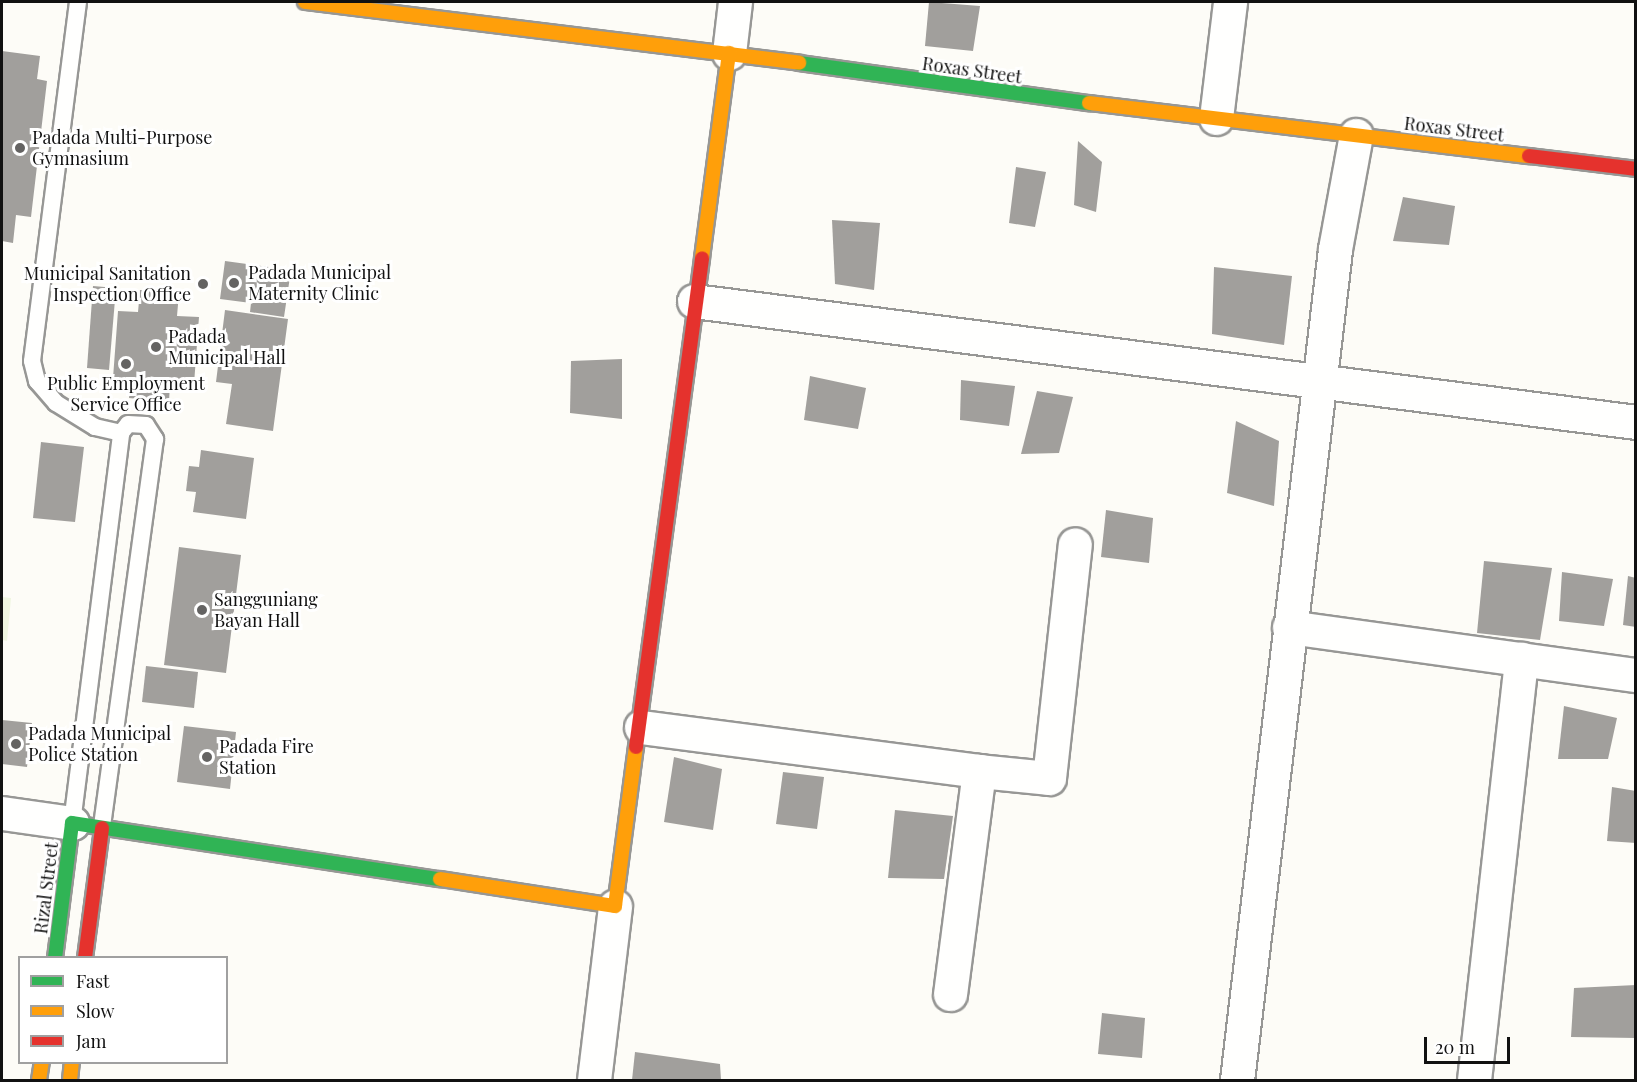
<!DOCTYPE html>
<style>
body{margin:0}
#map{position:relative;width:1637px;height:1082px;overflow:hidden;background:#fdfcf7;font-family:"Playfair Display",serif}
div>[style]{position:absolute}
.pitch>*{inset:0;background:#f0f6e1}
.building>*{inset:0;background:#a19f9c}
.roads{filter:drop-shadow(2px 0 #979795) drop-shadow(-2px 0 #979795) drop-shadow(0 2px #979795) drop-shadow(0 -2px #979795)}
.lane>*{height:16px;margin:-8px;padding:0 8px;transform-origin:8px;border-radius:8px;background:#fffffe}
.street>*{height:33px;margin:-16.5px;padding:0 16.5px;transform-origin:16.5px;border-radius:16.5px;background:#fffffe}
.fast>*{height:14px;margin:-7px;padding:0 7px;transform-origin:7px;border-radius:7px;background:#30b455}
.slow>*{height:14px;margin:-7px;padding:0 7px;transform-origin:7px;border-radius:7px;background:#ff9f0a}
.jam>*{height:14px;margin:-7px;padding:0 7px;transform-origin:7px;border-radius:7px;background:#e5322d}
.dots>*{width:16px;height:16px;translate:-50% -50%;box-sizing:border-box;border:3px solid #fff;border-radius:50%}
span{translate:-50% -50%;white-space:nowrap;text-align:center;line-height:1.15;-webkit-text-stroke:6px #fff;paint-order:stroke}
.street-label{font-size:18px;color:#111}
.poi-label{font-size:18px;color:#111}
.left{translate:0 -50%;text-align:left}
.right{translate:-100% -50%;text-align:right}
.frame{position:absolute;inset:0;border:3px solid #111;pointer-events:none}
.legend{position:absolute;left:18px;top:956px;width:210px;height:108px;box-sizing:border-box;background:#fff;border:2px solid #a0a0a0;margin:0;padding:8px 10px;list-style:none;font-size:18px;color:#111}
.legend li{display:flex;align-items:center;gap:12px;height:30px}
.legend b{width:30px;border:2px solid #a0a0a0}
.scale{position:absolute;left:1424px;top:1037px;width:86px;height:27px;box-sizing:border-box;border:3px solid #111;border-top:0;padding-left:8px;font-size:18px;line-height:21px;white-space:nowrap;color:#111;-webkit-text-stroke:4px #fff;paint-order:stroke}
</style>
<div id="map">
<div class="pitch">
<i style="clip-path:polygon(2px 597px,11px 598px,7px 641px,2px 640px)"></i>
</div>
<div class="building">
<i style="clip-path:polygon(929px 2px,980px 6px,973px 51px,925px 46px)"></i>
<i style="clip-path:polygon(2px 51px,40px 56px,37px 79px,47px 81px,31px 217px,16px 215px,13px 243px,2px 241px)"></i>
<i style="clip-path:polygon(1078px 141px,1102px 162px,1096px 212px,1074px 205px)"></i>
<i style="clip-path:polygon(1016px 167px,1046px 172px,1035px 227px,1009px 223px)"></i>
<i style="clip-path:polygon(1403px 197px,1455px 206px,1449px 245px,1393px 241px)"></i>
<i style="clip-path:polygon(832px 220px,880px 223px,874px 290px,835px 284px)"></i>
<i style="clip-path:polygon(225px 261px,291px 270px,284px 317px,250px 312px,251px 303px,220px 299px)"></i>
<i style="clip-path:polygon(1214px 267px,1292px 276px,1284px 345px,1212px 334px)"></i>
<i style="clip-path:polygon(93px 286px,116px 288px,109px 370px,87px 368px)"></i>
<i style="clip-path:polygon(140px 290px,179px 293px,177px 316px,199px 317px,194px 384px,170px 383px,169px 402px,129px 398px,131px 379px,113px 378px,118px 311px,138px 312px)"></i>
<i style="clip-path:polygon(225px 310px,288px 319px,273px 431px,226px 424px,232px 384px,216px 382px)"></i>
<i style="clip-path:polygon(622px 359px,622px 419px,570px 413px,571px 361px)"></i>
<i style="clip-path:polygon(810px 376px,866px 388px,858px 429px,804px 420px)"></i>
<i style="clip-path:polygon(961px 380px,1015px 386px,1009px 426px,960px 420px)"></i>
<i style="clip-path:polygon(1037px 391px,1073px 397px,1059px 453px,1021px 454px)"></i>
<i style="clip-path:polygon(1236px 421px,1279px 441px,1274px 506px,1227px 493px)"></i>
<i style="clip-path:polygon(41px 442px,84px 447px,75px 522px,33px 518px)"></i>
<i style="clip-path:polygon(201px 450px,254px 458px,246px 519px,193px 512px,196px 492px,186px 491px,189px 466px,199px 467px)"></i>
<i style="clip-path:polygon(1106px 510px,1153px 518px,1149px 563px,1101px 557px)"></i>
<i style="clip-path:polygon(179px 547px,241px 555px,226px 673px,164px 665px)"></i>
<i style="clip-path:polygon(1484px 561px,1552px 568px,1540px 640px,1477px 633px)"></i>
<i style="clip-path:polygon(1562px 572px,1613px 579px,1604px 626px,1559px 621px)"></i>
<i style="clip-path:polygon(1628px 576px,1636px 578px,1636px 627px,1623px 625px)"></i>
<i style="clip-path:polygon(146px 666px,198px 672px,194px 708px,142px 702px)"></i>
<i style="clip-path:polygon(1564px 706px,1617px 718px,1608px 759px,1558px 759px)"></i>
<i style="clip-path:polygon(2px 720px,32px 723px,27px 767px,2px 764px)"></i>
<i style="clip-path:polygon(184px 726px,236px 732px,230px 789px,177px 782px)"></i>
<i style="clip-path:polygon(674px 757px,722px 769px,713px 830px,664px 822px)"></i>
<i style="clip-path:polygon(783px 772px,824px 777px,817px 829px,776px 824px)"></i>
<i style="clip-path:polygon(1612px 787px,1636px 791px,1636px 843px,1607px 841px)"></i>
<i style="clip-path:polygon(895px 810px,953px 816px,944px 879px,888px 878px)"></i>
<i style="clip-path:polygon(1636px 985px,1636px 1038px,1571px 1037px,1574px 988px)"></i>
<i style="clip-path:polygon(1102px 1013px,1145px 1018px,1142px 1058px,1098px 1054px)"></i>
<i style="clip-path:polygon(635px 1052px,720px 1064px,721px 1080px,632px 1080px)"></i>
</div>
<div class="roads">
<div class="lane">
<i style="left:78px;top:2px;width:362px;rotate:97.3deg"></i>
<i style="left:32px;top:361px;width:21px;rotate:76deg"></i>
<i style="left:37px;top:381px;width:29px;rotate:49deg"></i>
<i style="left:56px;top:403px;width:46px;rotate:31.6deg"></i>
<i style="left:95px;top:427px;width:27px;rotate:13deg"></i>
<i style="left:72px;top:823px;width:393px;rotate:-82.8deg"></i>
<i style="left:121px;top:433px;width:11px;rotate:-52deg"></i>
<i style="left:128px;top:424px;width:18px;rotate:3deg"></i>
<i style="left:146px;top:425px;width:17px;rotate:57deg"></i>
<i style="left:155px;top:439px;width:393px;rotate:97.8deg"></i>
</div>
<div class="street">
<i style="left:729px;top:53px;width:51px;rotate:-83.3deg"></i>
<i style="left:1216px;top:118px;width:117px;rotate:-83.1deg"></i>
<i style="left:694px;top:301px;width:950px;rotate:7.32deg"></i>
<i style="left:1289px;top:627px;width:350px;rotate:7.9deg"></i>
<i style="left:641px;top:727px;width:341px;rotate:7.4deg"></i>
<i style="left:979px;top:771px;width:225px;rotate:97.4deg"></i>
<i style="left:979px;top:771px;width:70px;rotate:5.7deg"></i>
<i style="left:1049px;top:778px;width:235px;rotate:-83.7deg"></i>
<i style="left:2px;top:813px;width:71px;rotate:8.1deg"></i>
<i style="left:594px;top:1080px;width:175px;rotate:-83.1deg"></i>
<i style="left:1237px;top:1080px;width:837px;rotate:-83.27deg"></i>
<i style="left:1335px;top:249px;width:116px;rotate:-79.6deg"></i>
<i style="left:1474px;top:1080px;width:424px;rotate:-83.6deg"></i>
</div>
<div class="fast">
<i style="left:799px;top:63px;width:293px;rotate:7.9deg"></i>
<i style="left:55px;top:958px;width:136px;rotate:-82.8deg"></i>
<i style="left:72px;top:823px;width:372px;rotate:8.7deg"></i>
</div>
<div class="slow">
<i style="left:305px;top:2px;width:498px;rotate:7deg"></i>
<i style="left:1089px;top:103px;width:443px;rotate:6.9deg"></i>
<i style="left:702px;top:258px;width:207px;rotate:-82.5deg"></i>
<i style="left:440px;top:879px;width:177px;rotate:8.8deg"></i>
<i style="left:615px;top:906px;width:160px;rotate:-82.5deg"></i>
<i style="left:39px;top:1080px;width:18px;rotate:-81deg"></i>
<i style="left:70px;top:1080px;width:18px;rotate:-84deg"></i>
</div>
<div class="jam">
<i style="left:1529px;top:156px;width:108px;rotate:6.9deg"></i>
<i style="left:636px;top:747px;width:493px;rotate:-82.3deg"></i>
<i style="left:85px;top:958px;width:131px;rotate:-82.5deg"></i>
</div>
</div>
<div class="dots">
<i style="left:20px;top:148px;background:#646362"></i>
<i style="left:234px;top:283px;background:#646362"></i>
<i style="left:203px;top:284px;background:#646362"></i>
<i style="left:156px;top:347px;background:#646362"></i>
<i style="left:126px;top:364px;background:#646362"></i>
<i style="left:202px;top:610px;background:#646362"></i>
<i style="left:16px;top:744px;background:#646362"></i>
<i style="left:207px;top:757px;background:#646362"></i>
</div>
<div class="street-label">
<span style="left:972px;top:70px;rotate:8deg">Roxas Street</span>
<span style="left:1454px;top:129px;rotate:7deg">Roxas Street</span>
<span style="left:46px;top:888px;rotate:-83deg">Rizal Street</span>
</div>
<div class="poi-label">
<span class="left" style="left:32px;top:148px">Padada Multi-Purpose<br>Gymnasium</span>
<span class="left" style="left:248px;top:283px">Padada Municipal<br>Maternity Clinic</span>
<span class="right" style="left:191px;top:284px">Municipal Sanitation<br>Inspection Office</span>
<span class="left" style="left:168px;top:347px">Padada<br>Municipal Hall</span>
<span style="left:126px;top:394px">Public Employment<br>Service Office</span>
<span class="left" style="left:214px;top:610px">Sangguniang<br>Bayan Hall</span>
<span class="left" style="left:28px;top:744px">Padada Municipal<br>Police Station</span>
<span class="left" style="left:219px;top:757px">Padada Fire<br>Station</span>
</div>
<div class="frame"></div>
<ul class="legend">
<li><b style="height:8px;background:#30b455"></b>Fast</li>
<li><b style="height:8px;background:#ff9f0a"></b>Slow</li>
<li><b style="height:8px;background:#e5322d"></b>Jam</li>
</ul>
<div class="scale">20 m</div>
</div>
